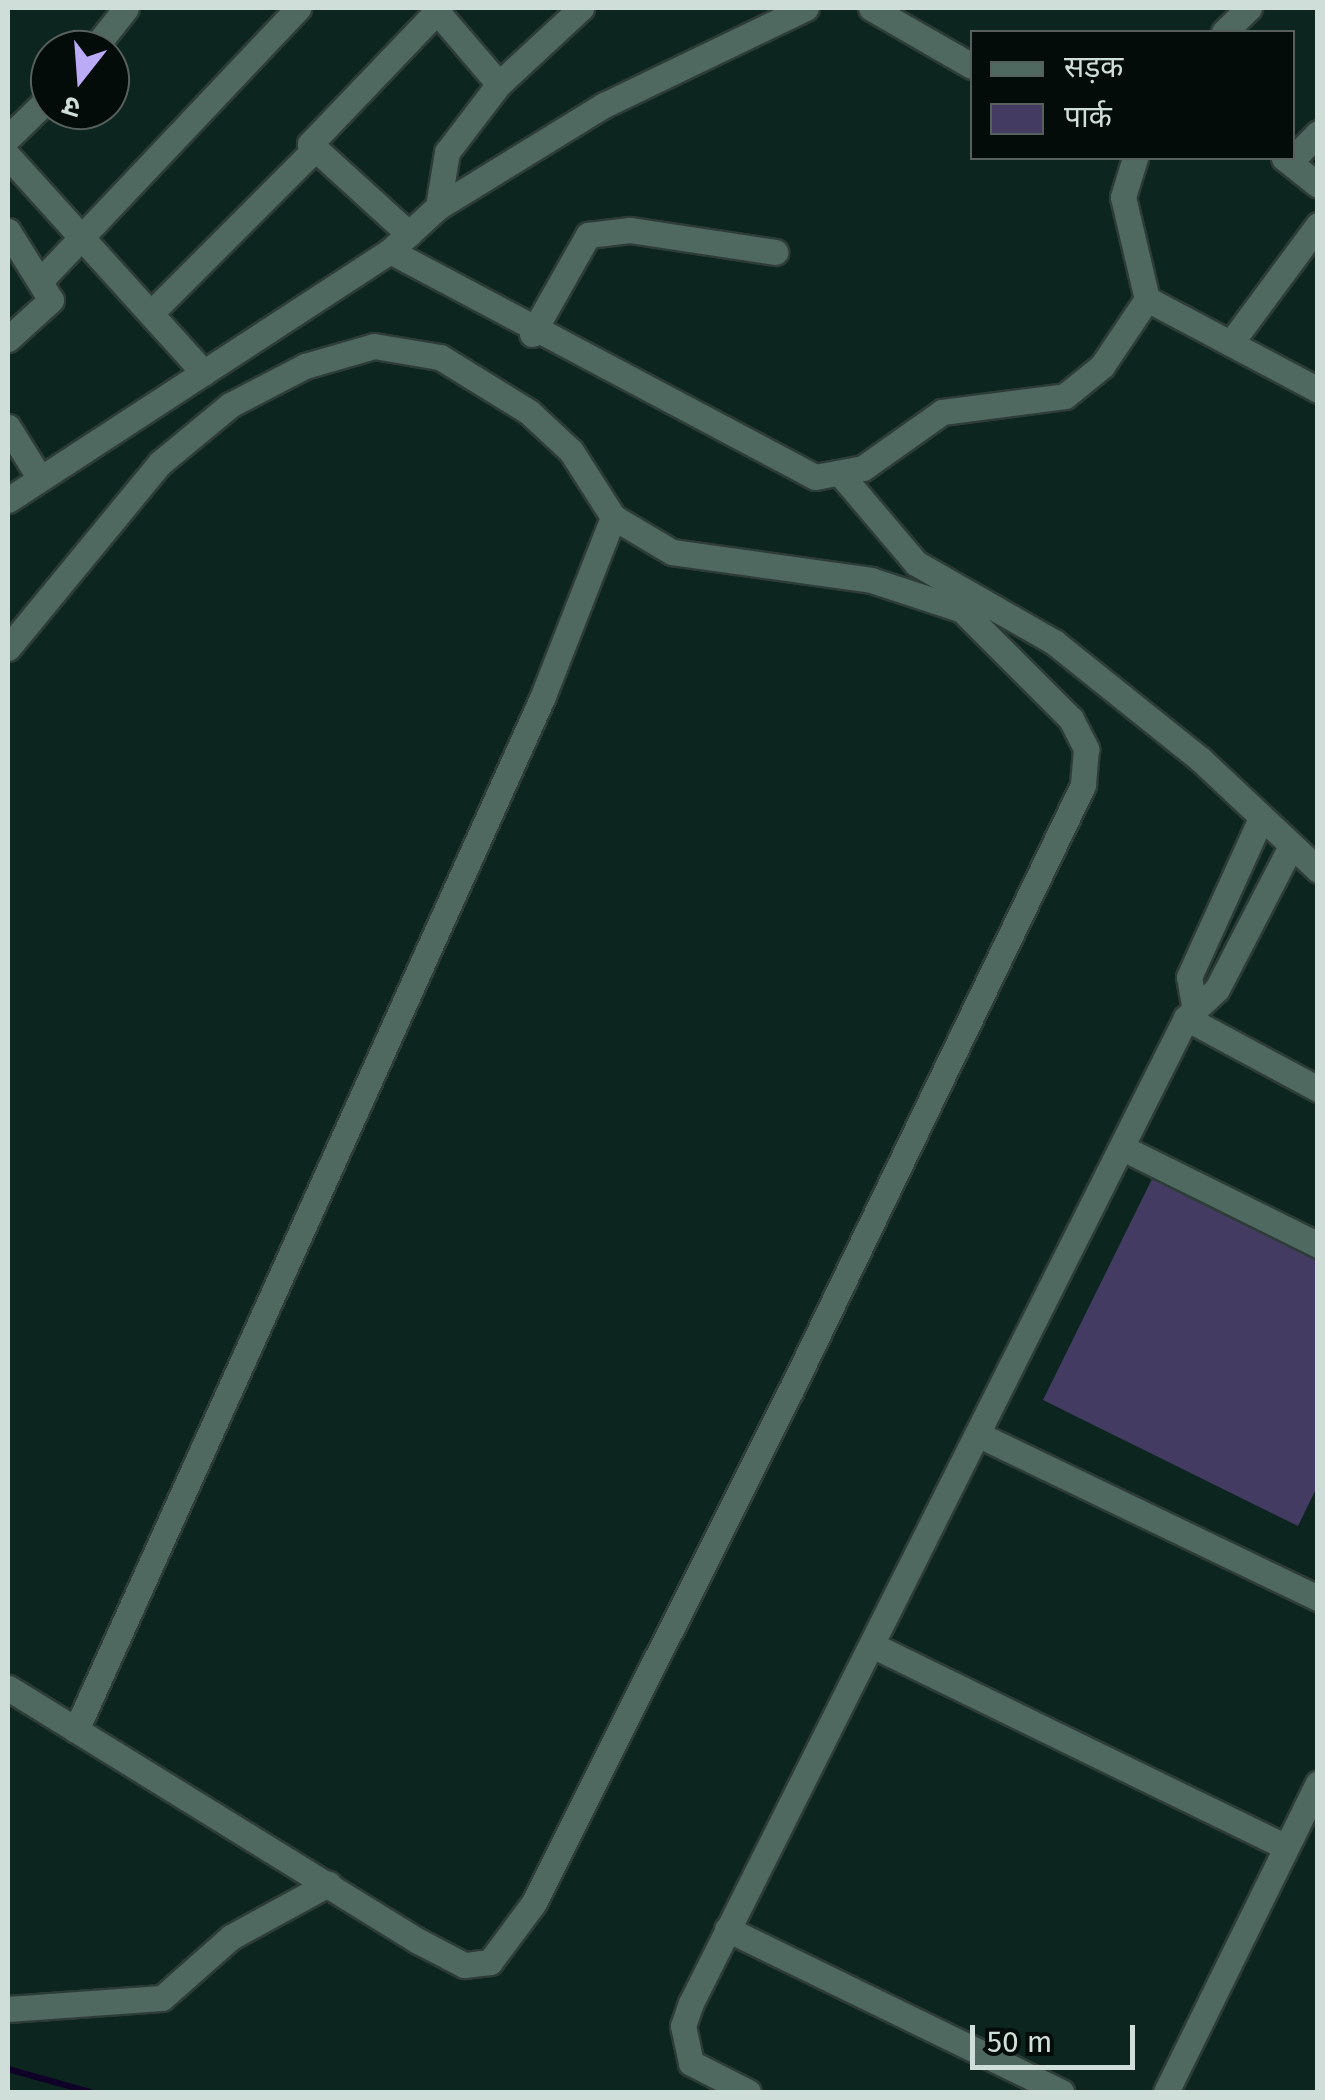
<!DOCTYPE html>
<meta charset="utf-8">
<style>
body{margin:0}
#map{position:relative;width:1325px;height:2100px;overflow:hidden;background:#0d251f;font-family:"Fira Sans","Noto Sans Devanagari",sans-serif}
div>[style]{position:absolute}
.green>*{inset:0;background:#443b62}
.stream>*{height:6px;margin:-3px;padding:0 3px;transform-origin:3px;border-radius:3px;background:#0e0027}
.roads{filter:drop-shadow(2px 0 #2e3c37) drop-shadow(-2px 0 #2e3c37) drop-shadow(0 2px #2e3c37) drop-shadow(0 -2px #2e3c37)}
.minor>*{height:25px;margin:-12.5px;padding:0 12.5px;transform-origin:12.5px;border-radius:12.5px;background:#4f6961}
span{translate:-50% -50%;white-space:nowrap;text-align:center;line-height:1.15;-webkit-text-stroke:8px #040c09;paint-order:stroke}
.frame{position:absolute;inset:0;border:10px solid #d0ded9;pointer-events:none}
.legend{position:absolute;left:970px;top:30px;width:325px;height:130px;box-sizing:border-box;background:#040c09;border:2px solid #56605c;margin:0;padding:12px 18px;list-style:none;font-size:30px;color:#d0ded9}
.legend li{display:flex;align-items:center;gap:20px;height:50px}
.legend b{width:50px;border:2px solid #56605c}
.north{position:absolute;left:30px;top:30px;width:100px;height:100px;box-sizing:border-box;background:#040c09;border:2px solid #56605c;border-radius:50%;rotate:197deg;font-size:28px;font-weight:700;line-height:40px;text-align:center;color:#d0ded9}
.north::after{content:'';display:block;margin:auto;width:35px;height:45px;background:#bbaaf6;clip-path:polygon(50% 0,100% 100%,50% 72%,0 100%)}
.scale{position:absolute;left:970px;top:2025px;width:165px;height:45px;box-sizing:border-box;border:5px solid #d0ded9;border-top:0;padding-left:12px;font-size:30px;line-height:35px;white-space:nowrap;color:#d0ded9;-webkit-text-stroke:8px #040c09;paint-order:stroke}
</style>
<div id="map">
<div class="green">
<i style="clip-path:polygon(1153px 1177px,1317px 1257px,1317px 1487px,1298px 1526px,1043px 1400px)"></i>
</div>
<div class="stream">
<i style="left:8px;top:2069px;width:85px;rotate:15.7deg"></i>
</div>
<div class="roads">
<div class="minor">
<i style="left:434px;top:8px;width:100px;rotate:49.5deg"></i>
<i style="left:871px;top:8px;width:116px;rotate:29.9deg"></i>
<i style="left:1224px;top:32px;width:35px;rotate:-44deg"></i>
<i style="left:93px;top:50px;width:53px;rotate:-51.8deg"></i>
<i style="left:8px;top:138px;width:59px;rotate:-44.3deg"></i>
<i style="left:8px;top:156px;width:292px;rotate:47.9deg"></i>
<i style="left:1135px;top:158px;width:41px;rotate:107.1deg"></i>
<i style="left:1123px;top:197px;width:105px;rotate:76.8deg"></i>
<i style="left:1284px;top:158px;width:43px;rotate:38.5deg"></i>
<i style="left:1290px;top:162px;width:40px;rotate:-46deg"></i>
<i style="left:438px;top:207px;width:56px;rotate:-80.7deg"></i>
<i style="left:447px;top:152px;width:86px;rotate:-52.6deg"></i>
<i style="left:499px;top:84px;width:112px;rotate:-42.8deg"></i>
<i style="left:8px;top:231px;width:81px;rotate:58.1deg"></i>
<i style="left:51px;top:300px;width:58px;rotate:137.8deg"></i>
<i style="left:409px;top:234px;width:134px;rotate:-137.7deg"></i>
<i style="left:310px;top:144px;width:188px;rotate:-46.3deg"></i>
<i style="left:390px;top:251px;width:65px;rotate:-42.5deg"></i>
<i style="left:438px;top:207px;width:195px;rotate:-31.6deg"></i>
<i style="left:604px;top:105px;width:224px;rotate:-25.7deg"></i>
<i style="left:42px;top:279px;width:373px;rotate:-46.6deg"></i>
<i style="left:152px;top:312px;width:226px;rotate:-45deg"></i>
<i style="left:532px;top:334px;width:114px;rotate:-60.5deg"></i>
<i style="left:588px;top:235px;width:42px;rotate:-6.8deg"></i>
<i style="left:630px;top:230px;width:147px;rotate:8.6deg"></i>
<i style="left:1233px;top:340px;width:143px;rotate:-53.5deg"></i>
<i style="left:8px;top:427px;width:59px;rotate:58.2deg"></i>
<i style="left:843px;top:477px;width:113px;rotate:49.7deg"></i>
<i style="left:916px;top:563px;width:159px;rotate:29.8deg"></i>
<i style="left:1054px;top:642px;width:187px;rotate:38.7deg"></i>
<i style="left:1200px;top:759px;width:162px;rotate:43.2deg"></i>
<i style="left:8px;top:500px;width:456px;rotate:-33.1deg"></i>
<i style="left:390px;top:251px;width:481px;rotate:28deg"></i>
<i style="left:815px;top:477px;width:49px;rotate:-10.6deg"></i>
<i style="left:863px;top:468px;width:97px;rotate:-35.3deg"></i>
<i style="left:942px;top:412px;width:124px;rotate:-7.4deg"></i>
<i style="left:1065px;top:396px;width:48px;rotate:-39deg"></i>
<i style="left:1102px;top:366px;width:81px;rotate:-56.1deg"></i>
<i style="left:1147px;top:299px;width:194px;rotate:28deg"></i>
<i style="left:8px;top:648px;width:239px;rotate:-50.6deg"></i>
<i style="left:160px;top:463px;width:91px;rotate:-39.6deg"></i>
<i style="left:230px;top:405px;width:85px;rotate:-27.5deg"></i>
<i style="left:305px;top:366px;width:72px;rotate:-16.2deg"></i>
<i style="left:374px;top:346px;width:67px;rotate:9.5deg"></i>
<i style="left:440px;top:357px;width:105px;rotate:31.7deg"></i>
<i style="left:529px;top:412px;width:57px;rotate:42.9deg"></i>
<i style="left:571px;top:451px;width:78px;rotate:57.5deg"></i>
<i style="left:613px;top:517px;width:69px;rotate:30.7deg"></i>
<i style="left:672px;top:552px;width:201px;rotate:8deg"></i>
<i style="left:871px;top:580px;width:96px;rotate:18.2deg"></i>
<i style="left:962px;top:610px;width:154px;rotate:45deg"></i>
<i style="left:1071px;top:719px;width:34px;rotate:63deg"></i>
<i style="left:1086px;top:749px;width:36px;rotate:95deg"></i>
<i style="left:1083px;top:785px;width:672px;rotate:115.76deg"></i>
<i style="left:791px;top:1390px;width:575px;rotate:116.65deg"></i>
<i style="left:533px;top:1904px;width:72px;rotate:126.6deg"></i>
<i style="left:490px;top:1962px;width:26px;rotate:173deg"></i>
<i style="left:464px;top:1965px;width:52px;rotate:-152.4deg"></i>
<i style="left:418px;top:1941px;width:482px;rotate:-148.3deg"></i>
<i style="left:1194px;top:1005px;width:28px;rotate:-100deg"></i>
<i style="left:1189px;top:977px;width:175px;rotate:-65.6deg"></i>
<i style="left:1186px;top:1018px;width:150px;rotate:28.3deg"></i>
<i style="left:1123px;top:1148px;width:218px;rotate:26.4deg"></i>
<i style="left:979px;top:1435px;width:376px;rotate:25.7deg"></i>
<i style="left:874px;top:1646px;width:458px;rotate:26deg"></i>
<i style="left:76px;top:1730px;width:1135px;rotate:-65.69deg"></i>
<i style="left:543px;top:696px;width:192px;rotate:-68.6deg"></i>
<i style="left:727px;top:1929px;width:372px;rotate:26deg"></i>
<i style="left:8px;top:2009px;width:154px;rotate:-4.1deg"></i>
<i style="left:162px;top:1998px;width:92px;rotate:-41.5deg"></i>
<i style="left:231px;top:1937px;width:111px;rotate:-28.7deg"></i>
<i style="left:748px;top:2092px;width:64px;rotate:-153deg"></i>
<i style="left:691px;top:2063px;width:38px;rotate:-102deg"></i>
<i style="left:683px;top:2026px;width:24px;rotate:-71deg"></i>
<i style="left:691px;top:2003px;width:1102px;rotate:-63.32deg"></i>
<i style="left:1186px;top:1018px;width:42px;rotate:-43.1deg"></i>
<i style="left:1217px;top:989px;width:161px;rotate:-62.6deg"></i>
<i style="left:1166px;top:2092px;width:344px;rotate:-63.8deg"></i>
</div>
</div>
<div class="frame"></div>
<ul class="legend">
<li><b style="height:12px;background:#4f6961"></b>सड़क</li>
<li><b style="height:28px;background:#443b62"></b>पार्क</li>
</ul>
<div class="north">उ</div>
<div class="scale">50 m</div>
</div>
